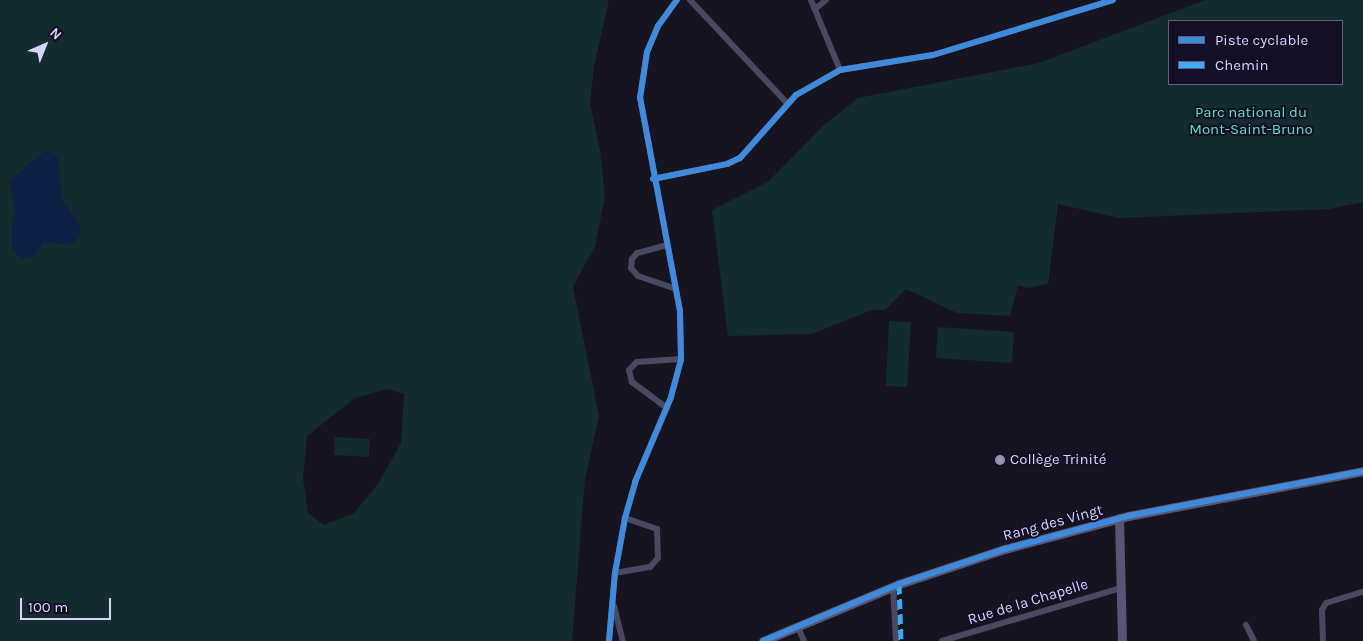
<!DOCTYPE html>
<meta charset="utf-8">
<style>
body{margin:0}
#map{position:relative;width:1363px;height:641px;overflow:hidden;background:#161421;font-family:Karla,sans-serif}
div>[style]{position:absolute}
.green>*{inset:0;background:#132c2d}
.water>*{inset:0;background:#0d2144}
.street>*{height:6px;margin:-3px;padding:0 3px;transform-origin:3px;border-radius:3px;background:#4a4962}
.secondary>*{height:9px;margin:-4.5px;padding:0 4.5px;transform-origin:4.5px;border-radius:4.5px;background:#575674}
.quiet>*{height:5px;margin-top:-2.5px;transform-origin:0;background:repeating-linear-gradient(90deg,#3fa9f5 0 10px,transparent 0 15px)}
.cycleway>*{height:6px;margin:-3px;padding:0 3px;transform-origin:3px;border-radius:3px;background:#408adc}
.dots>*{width:14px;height:14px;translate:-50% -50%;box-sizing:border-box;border:2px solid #130f26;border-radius:50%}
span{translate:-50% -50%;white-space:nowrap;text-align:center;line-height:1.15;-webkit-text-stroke:4px #130f26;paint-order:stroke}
.park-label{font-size:15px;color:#5fe0c0}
.poi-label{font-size:15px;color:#d9d4ff}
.left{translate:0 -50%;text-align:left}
.street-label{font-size:15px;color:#d9d4ff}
.legend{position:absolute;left:1168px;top:20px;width:175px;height:65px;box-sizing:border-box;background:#130f26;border:1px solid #625e7d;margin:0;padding:6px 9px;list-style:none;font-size:15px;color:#d9d4ff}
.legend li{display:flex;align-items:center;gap:10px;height:25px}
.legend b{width:25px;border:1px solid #625e7d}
.north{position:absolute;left:20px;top:20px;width:50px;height:50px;-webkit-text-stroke:4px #130f26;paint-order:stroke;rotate:44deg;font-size:14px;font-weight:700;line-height:20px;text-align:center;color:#d9d4ff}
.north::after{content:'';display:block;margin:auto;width:18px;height:22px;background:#d9d4ff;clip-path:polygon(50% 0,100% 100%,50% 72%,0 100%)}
.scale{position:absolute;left:20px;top:598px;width:91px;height:22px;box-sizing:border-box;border:2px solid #d9d4ff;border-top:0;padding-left:6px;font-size:15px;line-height:18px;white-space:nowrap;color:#d9d4ff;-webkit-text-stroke:4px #130f26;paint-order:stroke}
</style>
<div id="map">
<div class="green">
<i style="clip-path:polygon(evenodd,0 0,609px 0,594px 66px,590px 103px,600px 150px,605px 196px,595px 246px,573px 287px,599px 416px,585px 479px,572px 641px,0 641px,0 0,387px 389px,404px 394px,401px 443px,378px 484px,354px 513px,324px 525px,308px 513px,303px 479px,307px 436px,355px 398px,387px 389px)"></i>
<i style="clip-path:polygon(evenodd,1205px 0,1363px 0,1363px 202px,1329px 209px,1119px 218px,1058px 204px,1048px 284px,1028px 288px,1018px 285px,1010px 316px,957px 313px,906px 289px,885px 310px,872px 310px,812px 334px,728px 336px,712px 210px,768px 182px,824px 125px,858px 98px,1039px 63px,1205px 0,1169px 21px,1342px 21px,1342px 84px,1169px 84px,1169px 21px)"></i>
<i style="clip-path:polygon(889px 321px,911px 322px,907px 387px,886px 386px)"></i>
<i style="clip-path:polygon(938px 327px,1014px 332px,1012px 363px,936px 358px)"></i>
<i style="clip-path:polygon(335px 437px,370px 439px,369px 457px,334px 455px)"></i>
</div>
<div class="water">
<i style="clip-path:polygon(45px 151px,55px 154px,58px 159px,62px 199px,79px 223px,81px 235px,72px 245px,43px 242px,34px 257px,22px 259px,12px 249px,12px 220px,15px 210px,9px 181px)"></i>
</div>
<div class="street">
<i style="left:690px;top:0;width:141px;rotate:46.7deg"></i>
<i style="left:811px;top:0;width:76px;rotate:67.5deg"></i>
<i style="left:815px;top:9px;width:14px;rotate:-39deg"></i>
<i style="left:653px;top:179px;width:76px;rotate:-11.5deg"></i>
<i style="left:727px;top:164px;width:14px;rotate:-25deg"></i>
<i style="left:740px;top:158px;width:84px;rotate:-48.4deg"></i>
<i style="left:796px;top:95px;width:51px;rotate:-29.6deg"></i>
<i style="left:840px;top:70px;width:94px;rotate:-9.2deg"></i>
<i style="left:933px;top:55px;width:188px;rotate:-17deg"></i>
<i style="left:667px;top:245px;width:31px;rotate:165deg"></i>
<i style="left:637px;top:253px;width:8px;rotate:130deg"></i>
<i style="left:632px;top:259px;width:9px;rotate:96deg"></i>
<i style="left:631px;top:268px;width:11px;rotate:49deg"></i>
<i style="left:638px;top:276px;width:40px;rotate:18.9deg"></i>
<i style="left:667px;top:408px;width:44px;rotate:-143.4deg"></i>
<i style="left:632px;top:382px;width:12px;rotate:-104deg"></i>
<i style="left:629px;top:370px;width:11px;rotate:-45deg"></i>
<i style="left:637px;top:362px;width:44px;rotate:-3.9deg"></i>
<i style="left:615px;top:573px;width:36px;rotate:-10deg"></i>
<i style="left:650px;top:567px;width:12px;rotate:-48deg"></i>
<i style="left:658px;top:558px;width:29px;rotate:-92deg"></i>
<i style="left:657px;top:529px;width:34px;rotate:-161deg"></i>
<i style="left:893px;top:587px;width:54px;rotate:86.8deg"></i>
<i style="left:614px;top:606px;width:36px;rotate:76deg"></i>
<i style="left:1246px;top:625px;width:18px;rotate:63deg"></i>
<i style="left:798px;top:627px;width:15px;rotate:67deg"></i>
<i style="left:609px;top:641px;width:68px;rotate:-85deg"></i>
<i style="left:615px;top:573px;width:56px;rotate:-79.7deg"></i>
<i style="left:625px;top:518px;width:37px;rotate:-74deg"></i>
<i style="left:635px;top:482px;width:92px;rotate:-67deg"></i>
<i style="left:671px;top:397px;width:39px;rotate:-75deg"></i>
<i style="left:681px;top:359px;width:48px;rotate:-91.2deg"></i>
<i style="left:680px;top:311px;width:217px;rotate:-100.6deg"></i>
<i style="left:640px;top:98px;width:47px;rotate:-81.3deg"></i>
<i style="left:647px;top:52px;width:28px;rotate:-67deg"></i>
<i style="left:658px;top:26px;width:32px;rotate:-54deg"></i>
<i style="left:942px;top:641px;width:187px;rotate:-16.5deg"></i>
<i style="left:1323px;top:641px;width:31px;rotate:-92deg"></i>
<i style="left:1322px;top:610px;width:8px;rotate:-60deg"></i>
<i style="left:1326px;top:603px;width:39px;rotate:-17deg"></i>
</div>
<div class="secondary">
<i style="left:1119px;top:518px;width:123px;rotate:88.6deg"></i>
<i style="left:763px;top:641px;width:147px;rotate:-22.7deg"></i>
<i style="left:899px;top:584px;width:112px;rotate:-18.3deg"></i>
<i style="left:1005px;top:549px;width:127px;rotate:-15deg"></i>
<i style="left:1128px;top:516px;width:239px;rotate:-10.8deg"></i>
</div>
<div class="quiet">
<i style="left:899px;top:584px;width:57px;rotate:88deg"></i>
</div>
<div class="cycleway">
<i style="left:653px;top:179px;width:76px;rotate:-11.5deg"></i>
<i style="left:727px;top:164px;width:14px;rotate:-25deg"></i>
<i style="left:740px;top:158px;width:84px;rotate:-48.4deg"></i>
<i style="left:796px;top:95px;width:51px;rotate:-29.6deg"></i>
<i style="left:840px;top:70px;width:94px;rotate:-9.2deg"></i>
<i style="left:933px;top:55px;width:188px;rotate:-17deg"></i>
<i style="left:609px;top:641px;width:68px;rotate:-85deg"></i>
<i style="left:615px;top:573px;width:56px;rotate:-79.7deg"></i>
<i style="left:625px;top:518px;width:37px;rotate:-74deg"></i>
<i style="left:635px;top:482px;width:92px;rotate:-67deg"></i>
<i style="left:671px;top:397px;width:39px;rotate:-75deg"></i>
<i style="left:681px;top:359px;width:48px;rotate:-91.2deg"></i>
<i style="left:680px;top:311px;width:217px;rotate:-100.6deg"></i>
<i style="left:640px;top:98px;width:47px;rotate:-81.3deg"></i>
<i style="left:647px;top:52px;width:28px;rotate:-67deg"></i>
<i style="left:658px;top:26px;width:32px;rotate:-54deg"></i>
<i style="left:763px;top:641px;width:147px;rotate:-22.7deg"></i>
<i style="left:899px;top:584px;width:112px;rotate:-18.3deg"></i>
<i style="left:1005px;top:549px;width:127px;rotate:-15deg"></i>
<i style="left:1128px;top:516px;width:239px;rotate:-10.8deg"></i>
</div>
<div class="dots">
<i style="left:1000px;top:460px;background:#9591b1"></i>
</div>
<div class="park-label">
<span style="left:1251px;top:121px">Parc national du<br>Mont-Saint-Bruno</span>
</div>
<div class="poi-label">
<span class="left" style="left:1010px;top:460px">Collège Trinité</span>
</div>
<div class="street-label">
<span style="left:1053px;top:523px;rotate:-15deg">Rang des Vingt</span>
<span style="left:1028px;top:602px;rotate:-17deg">Rue de la Chapelle</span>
</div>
<ul class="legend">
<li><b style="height:6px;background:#408adc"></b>Piste cyclable</li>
<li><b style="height:6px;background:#3fa9f5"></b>Chemin</li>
</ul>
<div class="north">N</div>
<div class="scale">100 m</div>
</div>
